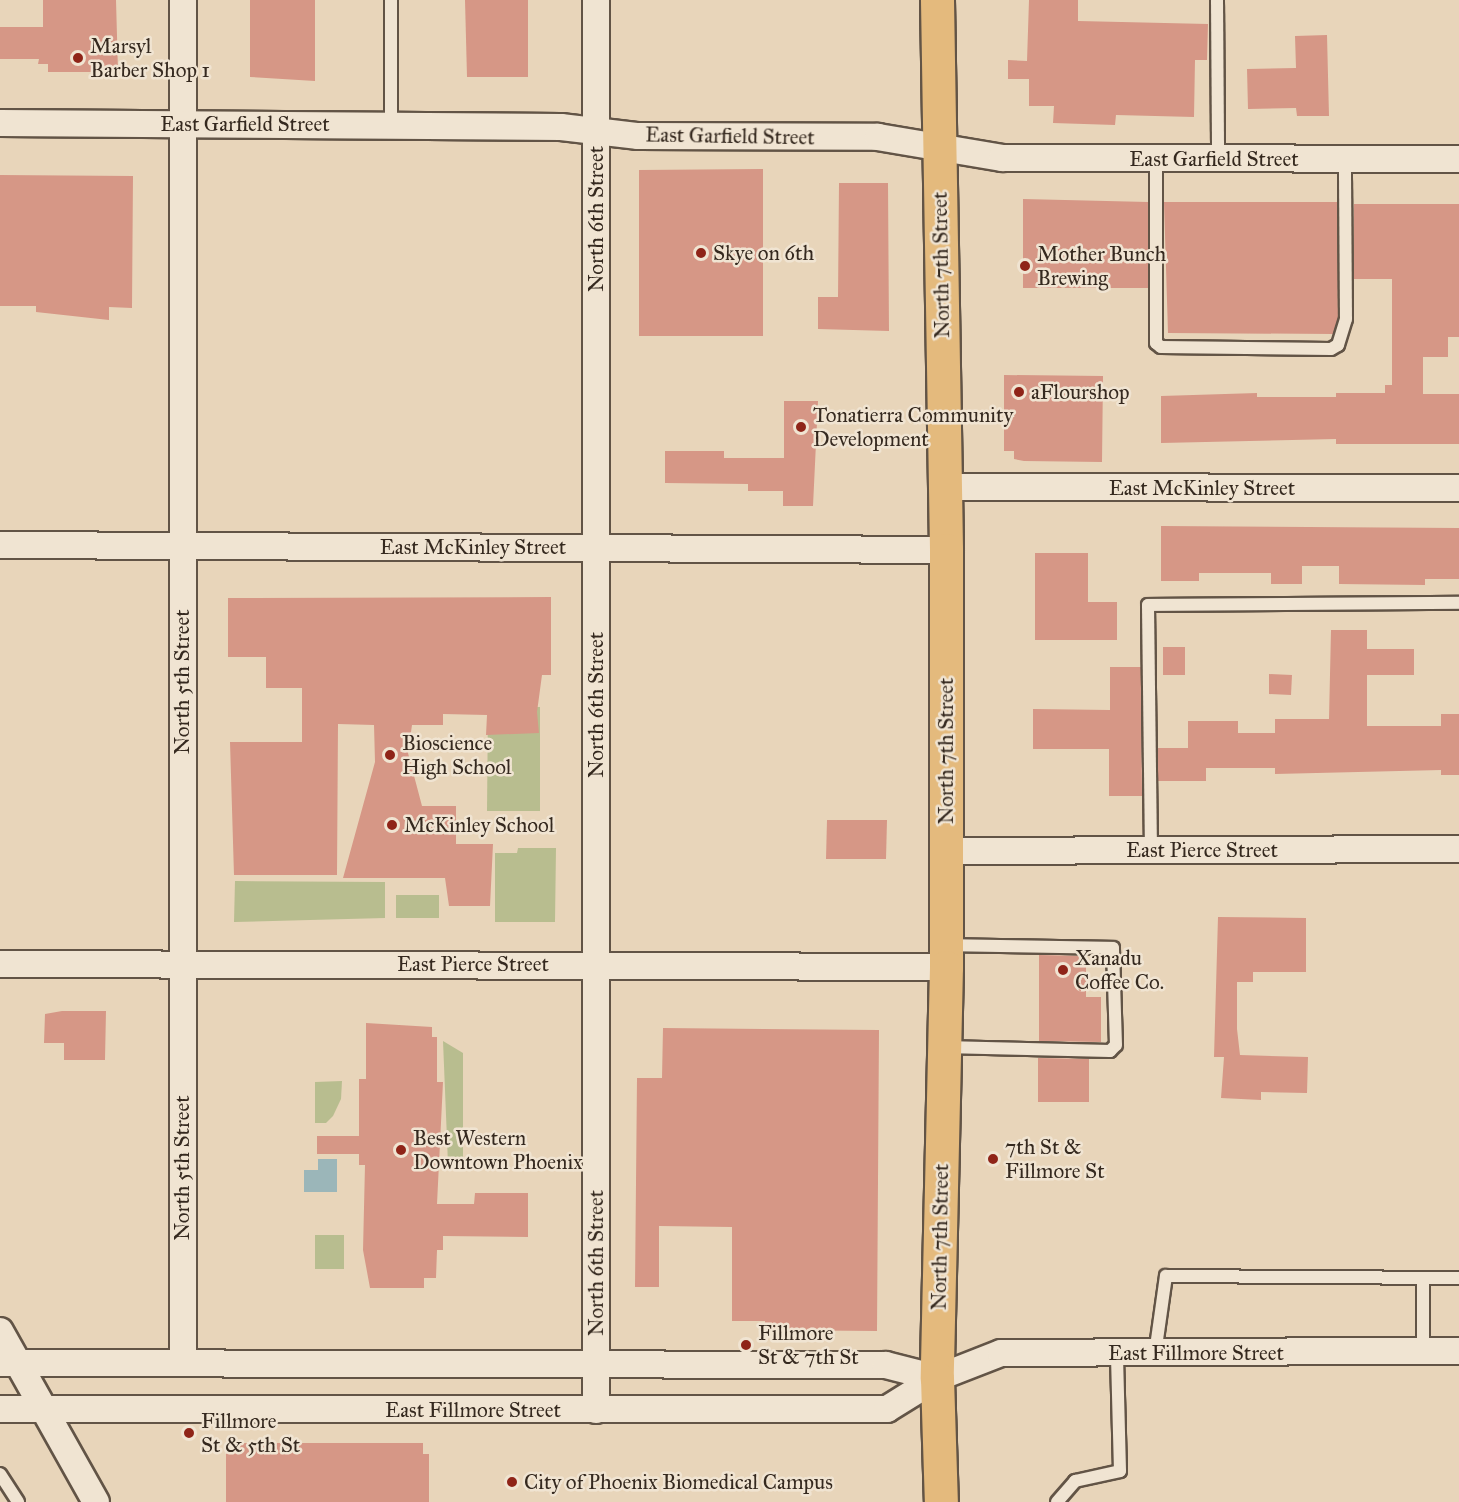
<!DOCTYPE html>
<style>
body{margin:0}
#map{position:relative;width:1459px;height:1502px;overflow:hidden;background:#e8d5ba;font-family:"IM FELL Great Primer",serif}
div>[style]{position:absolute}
.green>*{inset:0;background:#b8bd8f}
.water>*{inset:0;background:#9bb6b9}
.building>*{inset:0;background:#d69786}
.roads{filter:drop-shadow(2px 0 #625446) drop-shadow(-2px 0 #625446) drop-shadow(0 2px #625446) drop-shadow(0 -2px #625446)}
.lane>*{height:12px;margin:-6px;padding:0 6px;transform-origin:6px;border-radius:6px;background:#f0e4d2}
.street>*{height:26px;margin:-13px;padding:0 13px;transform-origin:13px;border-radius:13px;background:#f0e4d2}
.primary>*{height:33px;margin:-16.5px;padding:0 16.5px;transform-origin:16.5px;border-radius:16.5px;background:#e4ba7d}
.dots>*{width:16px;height:16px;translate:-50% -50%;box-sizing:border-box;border:3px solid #f0e4d2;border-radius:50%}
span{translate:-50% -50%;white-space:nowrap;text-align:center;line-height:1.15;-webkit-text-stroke:5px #f0e4d2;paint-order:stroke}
.poi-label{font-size:21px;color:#35291f}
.left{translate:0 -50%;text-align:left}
.street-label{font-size:21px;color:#35291f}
</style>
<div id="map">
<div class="green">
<i style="clip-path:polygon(488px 707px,540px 707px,540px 811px,487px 811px)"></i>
<i style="clip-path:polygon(518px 848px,556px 848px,555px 922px,495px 922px,495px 853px,517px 853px)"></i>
<i style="clip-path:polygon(235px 881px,385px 882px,385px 918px,234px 922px)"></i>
<i style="clip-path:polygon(396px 895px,439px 895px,439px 918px,396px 918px)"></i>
<i style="clip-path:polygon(443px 1041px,463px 1053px,463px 1168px,458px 1171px,448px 1164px)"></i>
<i style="clip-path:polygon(342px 1081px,341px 1099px,333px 1116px,326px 1123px,315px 1123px,315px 1082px)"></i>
<i style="clip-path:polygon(315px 1235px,344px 1235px,344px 1269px,315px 1269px)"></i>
</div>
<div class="water">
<i style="clip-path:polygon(318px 1159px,337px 1159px,337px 1192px,304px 1192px,304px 1170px,318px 1170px)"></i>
</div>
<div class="building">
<i style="clip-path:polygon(43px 0,116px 0,118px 72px,48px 72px,48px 64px,38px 64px,39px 59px,0 59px,0 27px,43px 27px)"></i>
<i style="clip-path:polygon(250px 0,315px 0,315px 81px,250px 77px)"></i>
<i style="clip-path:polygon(465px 0,528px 0,528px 77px,467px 77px)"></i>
<i style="clip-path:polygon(1029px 0,1078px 0,1078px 21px,1208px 24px,1207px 60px,1195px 60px,1194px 117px,1116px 115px,1115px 125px,1053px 123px,1054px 106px,1029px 106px,1029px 79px,1008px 79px,1008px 60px,1027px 61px)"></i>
<i style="clip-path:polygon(1327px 35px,1329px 116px,1297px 116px,1296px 108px,1248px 109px,1247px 69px,1296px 68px,1295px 36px)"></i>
<i style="clip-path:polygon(763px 169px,763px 336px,639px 336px,639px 170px)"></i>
<i style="clip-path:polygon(0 175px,133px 176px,132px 308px,109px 307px,109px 320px,36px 312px,36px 306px,0 306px)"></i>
<i style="clip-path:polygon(839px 183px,888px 183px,889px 331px,818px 329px,818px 297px,838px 297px)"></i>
<i style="clip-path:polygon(1023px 199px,1148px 202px,1148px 288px,1023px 288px)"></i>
<i style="clip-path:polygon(1164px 202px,1337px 202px,1338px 318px,1333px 334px,1168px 333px)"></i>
<i style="clip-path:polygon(1354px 204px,1459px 204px,1459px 337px,1448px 337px,1448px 357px,1423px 357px,1423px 394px,1459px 394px,1459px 444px,1336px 444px,1336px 439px,1161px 443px,1161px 396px,1257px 393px,1257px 397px,1336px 397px,1336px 393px,1385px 393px,1385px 385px,1392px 385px,1392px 279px,1354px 279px)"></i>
<i style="clip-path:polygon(1004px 375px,1103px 376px,1102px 462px,1024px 461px,1014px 459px,1014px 451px,1004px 451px)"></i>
<i style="clip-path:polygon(784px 401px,818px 401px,813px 506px,783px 506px,783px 491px,748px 491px,748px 484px,665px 483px,665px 451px,724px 451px,724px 458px,784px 458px)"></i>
<i style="clip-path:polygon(1161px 526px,1459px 528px,1459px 579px,1425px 579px,1425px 585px,1339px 584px,1339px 566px,1302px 566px,1302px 584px,1271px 584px,1271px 573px,1199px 573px,1199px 581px,1161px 581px)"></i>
<i style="clip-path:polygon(1035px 553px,1088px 553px,1088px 602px,1117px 602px,1117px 640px,1035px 640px)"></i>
<i style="clip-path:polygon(551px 597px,551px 675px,542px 675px,537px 712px,539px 733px,486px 735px,487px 715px,443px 714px,443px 725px,412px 725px,408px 753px,422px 806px,456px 806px,456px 844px,493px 844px,490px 906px,449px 906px,445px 878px,343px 878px,375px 762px,374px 725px,338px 724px,337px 875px,234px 875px,230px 742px,302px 742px,302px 688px,266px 688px,266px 657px,228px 657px,228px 598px)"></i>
<i style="clip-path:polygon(1331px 630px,1367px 630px,1367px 649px,1414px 649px,1414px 675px,1367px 675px,1367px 726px,1441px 726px,1441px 714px,1459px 714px,1459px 775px,1441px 775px,1441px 770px,1275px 774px,1275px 768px,1206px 768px,1206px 781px,1158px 781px,1158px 748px,1188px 748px,1188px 721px,1238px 721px,1238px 733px,1275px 733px,1275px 719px,1329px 719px)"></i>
<i style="clip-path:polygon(1163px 647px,1185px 647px,1185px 675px,1163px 675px)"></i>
<i style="clip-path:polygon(1110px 667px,1141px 667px,1142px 796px,1109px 796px,1109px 749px,1033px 749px,1033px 709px,1110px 710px)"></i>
<i style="clip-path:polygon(1269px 674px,1292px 675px,1291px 695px,1269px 694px)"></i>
<i style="clip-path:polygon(827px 820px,887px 820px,886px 859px,826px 859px)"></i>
<i style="clip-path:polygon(1218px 917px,1306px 918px,1306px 972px,1253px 972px,1253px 982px,1237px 982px,1237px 1029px,1240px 1055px,1308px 1057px,1307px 1093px,1261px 1092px,1261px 1100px,1221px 1098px,1224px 1057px,1214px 1057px)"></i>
<i style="clip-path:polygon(1039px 955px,1086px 956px,1086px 997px,1101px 997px,1101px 1042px,1039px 1041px)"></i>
<i style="clip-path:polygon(62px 1011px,106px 1011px,105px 1060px,64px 1060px,64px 1043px,44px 1043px,45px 1014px)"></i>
<i style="clip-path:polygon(366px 1023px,432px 1027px,432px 1037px,437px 1037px,437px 1082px,443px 1082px,437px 1204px,474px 1204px,475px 1193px,528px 1193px,528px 1237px,443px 1236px,443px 1250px,437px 1250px,436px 1278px,424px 1278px,424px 1288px,370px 1288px,363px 1250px,365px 1165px,359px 1165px,359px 1154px,317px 1154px,317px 1136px,359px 1136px,359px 1079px,366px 1079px)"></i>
<i style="clip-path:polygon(663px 1028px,879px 1030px,877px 1331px,765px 1330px,765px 1321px,732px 1321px,732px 1227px,659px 1226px,659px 1287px,635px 1287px,637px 1078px,662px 1078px)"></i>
<i style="clip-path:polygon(1038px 1058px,1089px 1059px,1089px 1102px,1038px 1102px)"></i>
<i style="clip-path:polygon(226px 1443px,423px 1443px,423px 1454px,429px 1454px,429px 1502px,226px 1502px)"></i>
</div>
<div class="roads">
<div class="lane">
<i style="left:391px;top:0;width:125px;rotate:90deg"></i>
<i style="left:1217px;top:0;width:159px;rotate:89.6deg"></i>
<i style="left:1156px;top:159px;width:184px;rotate:90deg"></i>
<i style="left:1156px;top:343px;width:6px;rotate:39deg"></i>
<i style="left:1161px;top:347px;width:170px;rotate:0.7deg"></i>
<i style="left:1331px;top:349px;width:8px;rotate:-30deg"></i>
<i style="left:1338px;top:345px;width:27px;rotate:-73deg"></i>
<i style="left:1346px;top:319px;width:160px;rotate:-90.4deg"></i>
<i style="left:1151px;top:851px;width:246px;rotate:-90.7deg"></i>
<i style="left:1148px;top:605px;width:311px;rotate:-0.4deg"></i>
<i style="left:944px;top:1047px;width:166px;rotate:1.4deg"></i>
<i style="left:1110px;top:1051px;width:8px;rotate:-45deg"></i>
<i style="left:1116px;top:1045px;width:97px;rotate:-91.8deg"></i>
<i style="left:1113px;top:948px;width:166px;rotate:-179deg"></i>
<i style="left:1423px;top:1278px;width:73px;rotate:90deg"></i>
<i style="left:1155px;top:1354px;width:79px;rotate:-82deg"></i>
<i style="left:1166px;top:1276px;width:293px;rotate:0.4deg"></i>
<i style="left:0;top:1474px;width:33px;rotate:57deg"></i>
<i style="left:1057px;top:1502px;width:28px;rotate:-49deg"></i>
<i style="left:1075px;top:1481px;width:46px;rotate:-12.5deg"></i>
<i style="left:1120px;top:1471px;width:117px;rotate:-91.5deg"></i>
</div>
<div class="street">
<i style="left:183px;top:0;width:1363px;rotate:90deg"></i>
<i style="left:0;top:123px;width:561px;rotate:0.41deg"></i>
<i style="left:561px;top:127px;width:78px;rotate:6.7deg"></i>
<i style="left:638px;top:136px;width:240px;rotate:0.2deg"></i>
<i style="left:878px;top:137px;width:126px;rotate:9.6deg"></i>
<i style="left:1002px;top:158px;width:457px;rotate:0.1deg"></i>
<i style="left:945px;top:487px;width:514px;rotate:0.11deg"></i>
<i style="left:0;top:545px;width:946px;rotate:0.3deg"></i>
<i style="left:946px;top:851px;width:513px;rotate:-0.22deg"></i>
<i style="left:0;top:964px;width:946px;rotate:0.18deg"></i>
<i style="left:0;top:1331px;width:196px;rotate:60.7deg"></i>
<i style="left:0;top:1363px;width:886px;rotate:0.13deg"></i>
<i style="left:886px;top:1365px;width:53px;rotate:14.3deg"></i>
<i style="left:0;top:1409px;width:887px"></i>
<i style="left:887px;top:1409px;width:59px;rotate:-31.8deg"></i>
<i style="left:937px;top:1378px;width:69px;rotate:-21.3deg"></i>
<i style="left:1001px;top:1353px;width:458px;rotate:-0.3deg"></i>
<i style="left:596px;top:1410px;width:1410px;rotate:-90deg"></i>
</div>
<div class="primary">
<i style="left:937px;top:0;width:550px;rotate:89.06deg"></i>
<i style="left:946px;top:550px;width:417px;rotate:90deg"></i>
<i style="left:946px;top:967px;width:411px;rotate:91.3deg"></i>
<i style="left:937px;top:1378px;width:124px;rotate:88.2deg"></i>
</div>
</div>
<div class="dots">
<i style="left:78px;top:58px;background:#8f2418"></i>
<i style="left:701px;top:253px;background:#8f2418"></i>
<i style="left:1025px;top:266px;background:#8f2418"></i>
<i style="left:1019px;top:392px;background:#8f2418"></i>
<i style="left:801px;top:427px;background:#8f2418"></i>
<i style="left:390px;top:755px;background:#8f2418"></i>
<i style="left:392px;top:825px;background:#8f2418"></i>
<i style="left:1063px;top:970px;background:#8f2418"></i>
<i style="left:401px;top:1150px;background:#8f2418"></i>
<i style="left:993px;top:1159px;background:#8f2418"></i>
<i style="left:746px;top:1345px;background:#8f2418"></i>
<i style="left:189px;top:1433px;background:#8f2418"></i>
<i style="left:512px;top:1482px;background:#8f2418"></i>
</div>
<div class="poi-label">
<span class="left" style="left:90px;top:58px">Marsyl<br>Barber Shop 1</span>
<span class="left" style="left:713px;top:253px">Skye on 6th</span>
<span class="left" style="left:1037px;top:266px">Mother Bunch<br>Brewing</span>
<span class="left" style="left:1031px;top:392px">aFlourshop</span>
<span class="left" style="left:813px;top:427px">Tonatierra Community<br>Development</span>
<span class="left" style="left:402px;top:755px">Bioscience<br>High School</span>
<span class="left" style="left:404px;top:825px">McKinley School</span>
<span class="left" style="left:1075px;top:970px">Xanadu<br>Coffee Co.</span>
<span class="left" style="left:413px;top:1150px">Best Western<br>Downtown Phoenix</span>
<span class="left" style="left:1005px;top:1159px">7th St &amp;<br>Fillmore St</span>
<span class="left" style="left:758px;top:1345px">Fillmore<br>St &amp; 7th St</span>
<span class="left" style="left:201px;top:1433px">Fillmore<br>St &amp; 5th St</span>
<span class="left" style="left:524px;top:1482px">City of Phoenix Biomedical Campus</span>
</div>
<div class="street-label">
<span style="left:245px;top:124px">East Garfield Street</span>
<span style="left:730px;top:136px;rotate:1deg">East Garfield Street</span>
<span style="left:1214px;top:159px">East Garfield Street</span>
<span style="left:596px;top:219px;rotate:-90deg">North 6th Street</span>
<span style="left:941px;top:265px;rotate:-91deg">North 7th Street</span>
<span style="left:1202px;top:488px">East McKinley Street</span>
<span style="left:473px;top:547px">East McKinley Street</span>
<span style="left:182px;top:682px;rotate:-90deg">North 5th Street</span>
<span style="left:596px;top:705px;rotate:-90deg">North 6th Street</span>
<span style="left:946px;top:751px;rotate:-90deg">North 7th Street</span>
<span style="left:1202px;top:850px">East Pierce Street</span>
<span style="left:473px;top:964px">East Pierce Street</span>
<span style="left:182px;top:1168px;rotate:-90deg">North 5th Street</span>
<span style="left:940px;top:1237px;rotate:-89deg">North 7th Street</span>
<span style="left:596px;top:1263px;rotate:-90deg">North 6th Street</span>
<span style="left:1196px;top:1353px">East Fillmore Street</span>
<span style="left:473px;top:1410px">East Fillmore Street</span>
</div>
</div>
